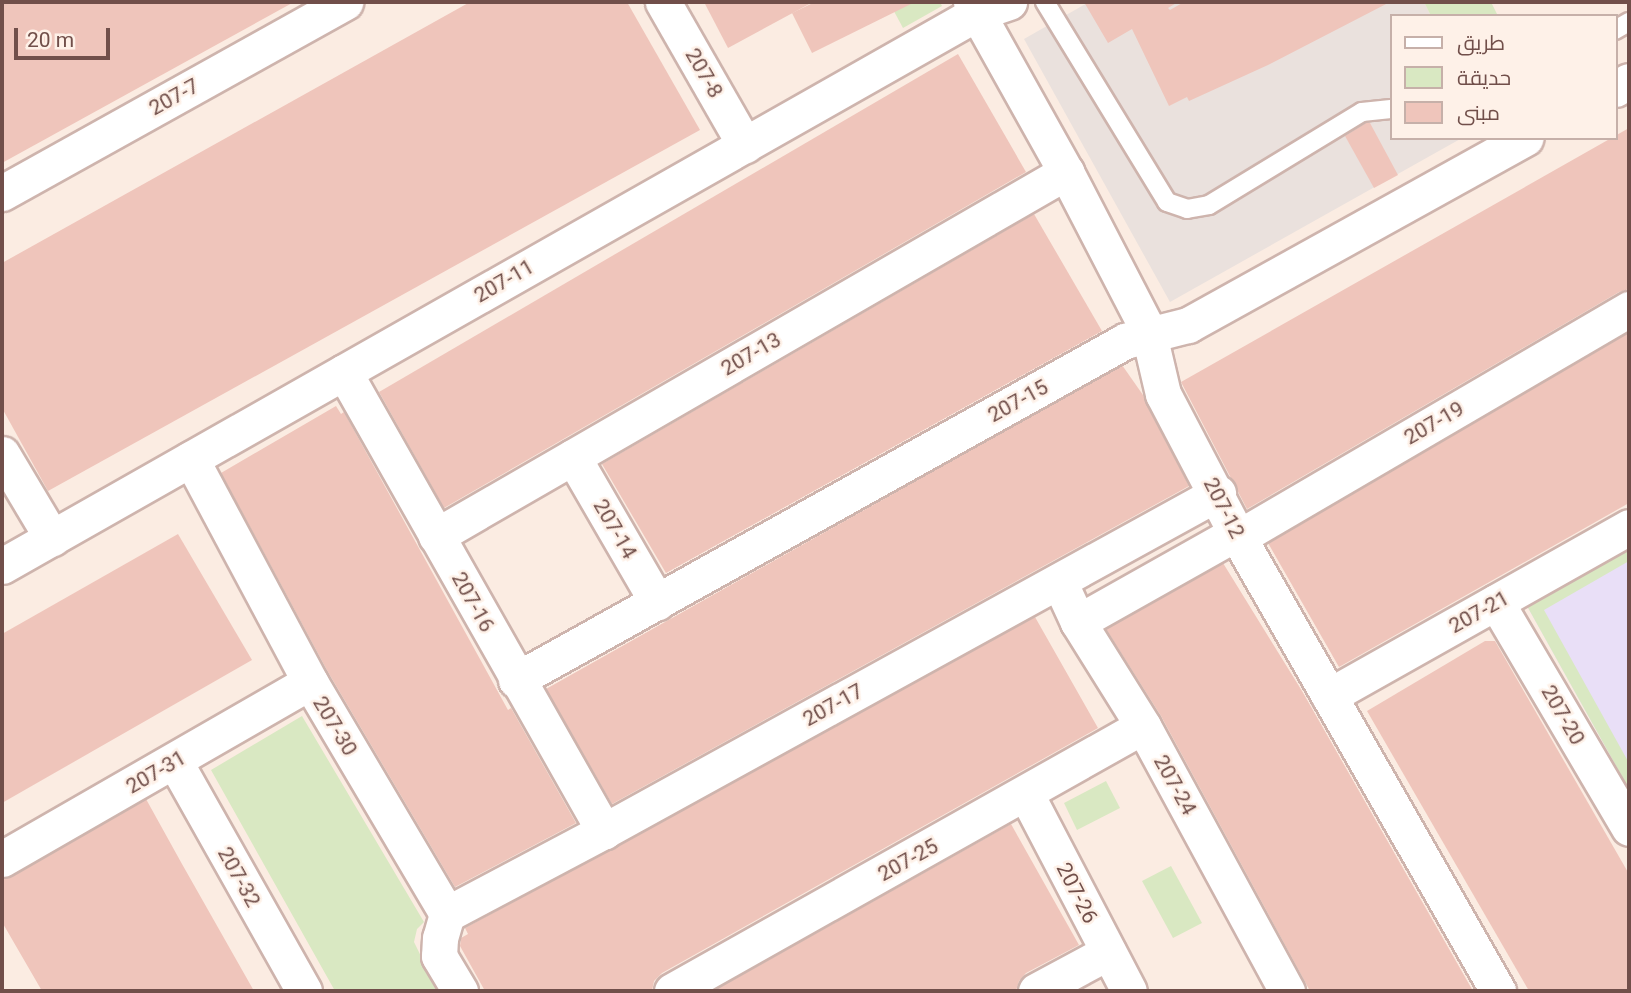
<!DOCTYPE html>
<meta charset="utf-8">
<style>
body{margin:0}
#map{position:relative;width:1631px;height:993px;overflow:hidden;background:#fbece2;font-family:Roboto,Cairo,sans-serif}
div>[style]{position:absolute}
.industrial>*{inset:0;background:#eae1dd}
.education>*{inset:0;background:#e9dff7}
.green>*{inset:0;background:#d9e8c2}
.building>*{inset:0;background:#efc5bb}
.roads{filter:drop-shadow(2px 0 #ceb4ad) drop-shadow(-2px 0 #ceb4ad) drop-shadow(0 2px #ceb4ad) drop-shadow(0 -2px #ceb4ad)}
.lane>*{height:18px;margin:-9px;padding:0 9px;transform-origin:9px;border-radius:9px;background:#fff}
.street>*{height:35px;margin:-17.5px;padding:0 17.5px;transform-origin:17.5px;border-radius:17.5px;background:#fff}
span{translate:-50% -50%;white-space:nowrap;text-align:center;line-height:1.15;-webkit-text-stroke:5px #fef1e8;paint-order:stroke}
.street-label{font-size:21px;color:#714f4a}
.frame{position:absolute;inset:0;border:4px solid #714f4a;pointer-events:none}
.legend{position:absolute;left:1390px;top:14px;width:228px;height:126px;box-sizing:border-box;background:#fef1e8;border:2px solid #c6b0a9;margin:0;padding:9px 12px;list-style:none;font-size:21px;color:#714f4a}
.legend li{display:flex;align-items:center;gap:14px;height:35px}
.legend b{width:35px;border:2px solid #c6b0a9}
.scale{position:absolute;left:14px;top:28px;width:96px;height:32px;box-sizing:border-box;border:4px solid #714f4a;border-top:0;padding-left:9px;font-size:21px;line-height:24px;white-space:nowrap;color:#714f4a;-webkit-text-stroke:5px #fef1e8;paint-order:stroke}
</style>
<div id="map">
<div class="industrial">
<i style="clip-path:polygon(1089px 2px,1202px 2px,1234px 59px,1338px 2px,1424px 2px,1431px 16px,1391px 16px,1391px 138px,1462px 138px,1170px 302px,1024px 39px)"></i>
</div>
<div class="education">
<i style="clip-path:polygon(1629px 549px,1629px 789px,1527px 606px)"></i>
</div>
<div class="green">
<i style="clip-path:polygon(889px 2px,940px 2px,942px 6px,903px 28px)"></i>
<i style="clip-path:polygon(1424px 2px,1491px 2px,1498px 16px,1431px 16px)"></i>
<i style="clip-path:polygon(1629px 549px,1629px 561px,1544px 610px,1629px 763px,1629px 789px,1527px 606px)"></i>
<i style="clip-path:polygon(302px 716px,424px 922px,417px 929px,414px 942px,438px 991px,335px 991px,211px 770px)"></i>
<i style="clip-path:polygon(1106px 781px,1120px 808px,1077px 830px,1064px 803px)"></i>
<i style="clip-path:polygon(1171px 866px,1202px 923px,1173px 938px,1142px 881px)"></i>
</div>
<div class="building">
<i style="clip-path:polygon(2px 2px,294px 2px,2px 163px)"></i>
<i style="clip-path:polygon(470px 2px,627px 2px,700px 130px,48px 491px,2px 408px,2px 263px)"></i>
<i style="clip-path:polygon(704px 2px,813px 2px,728px 48px)"></i>
<i style="clip-path:polygon(815px 2px,915px 2px,812px 53px,792px 13px)"></i>
<i style="clip-path:polygon(1084px 2px,1178px 2px,1168px 8px,1170px 10px,1184px 2px,1390px 2px,1268px 65px,1189px 101px,1187px 97px,1169px 106px,1132px 29px,1108px 43px)"></i>
<i style="clip-path:polygon(958px 54px,1026px 172px,444px 508px,379px 392px)"></i>
<i style="clip-path:polygon(1366px 123px,1370px 123px,1398px 175px,1374px 188px,1345px 136px)"></i>
<i style="clip-path:polygon(1629px 128px,1629px 289px,1619px 292px,1247px 509px,1181px 382px)"></i>
<i style="clip-path:polygon(1034px 214px,1102px 331px,666px 573px,602px 464px)"></i>
<i style="clip-path:polygon(1629px 332px,1629px 503px,1339px 667px,1268px 543px)"></i>
<i style="clip-path:polygon(1122px 365px,1143px 395px,1189px 486px,612px 804px,546px 689px)"></i>
<i style="clip-path:polygon(336px 406px,341px 414px,344px 412px,508px 710px,511px 708px,576px 823px,455px 887px,328px 672px,221px 473px)"></i>
<i style="clip-path:polygon(178px 534px,252px 660px,2px 803px,2px 634px)"></i>
<i style="clip-path:polygon(1223px 563px,1302px 691px,1473px 991px,1310px 991px,1161px 716px,1106px 629px)"></i>
<i style="clip-path:polygon(1035px 617px,1098px 728px,662px 973px,654px 981px,652px 991px,485px 991px,460px 946px,461px 938px,468px 934px,465px 928px)"></i>
<i style="clip-path:polygon(1485px 641px,1495px 641px,1629px 874px,1629px 991px,1529px 991px,1367px 711px)"></i>
<i style="clip-path:polygon(146px 799px,182px 864px,254px 991px,42px 991px,2px 922px,2px 879px,12px 876px)"></i>
<i style="clip-path:polygon(1011px 824px,1079px 945px,1026px 973px,1019px 981px,1016px 991px,713px 991px)"></i>
</div>
<div class="roads">
<div class="lane">
<i style="left:1045px;top:2px;width:234px;rotate:58.6deg"></i>
<i style="left:1167px;top:202px;width:21px;rotate:19deg"></i>
<i style="left:1187px;top:209px;width:22px;rotate:-10deg"></i>
<i style="left:1209px;top:205px;width:179px;rotate:-31.3deg"></i>
<i style="left:1362px;top:112px;width:29px;rotate:-6deg"></i>
<i style="left:1615px;top:30px;width:16px;rotate:-30deg"></i>
</div>
<div class="street">
<i style="left:663px;top:2px;width:165px;rotate:60.2deg"></i>
<i style="left:971px;top:2px;width:195px;rotate:60.8deg"></i>
<i style="left:1066px;top:172px;width:178px;rotate:62.6deg"></i>
<i style="left:1148px;top:330px;width:66px;rotate:76.8deg"></i>
<i style="left:1163px;top:394px;width:157px;rotate:62.3deg"></i>
<i style="left:1236px;top:533px;width:528px;rotate:60.23deg"></i>
<i style="left:1615px;top:89px;width:16px;rotate:-30deg"></i>
<i style="left:2px;top:193px;width:393px;rotate:-29.1deg"></i>
<i style="left:344px;top:372px;width:528px;rotate:60.47deg"></i>
<i style="left:2px;top:454px;width:98px;rotate:59.2deg"></i>
<i style="left:573px;top:457px;width:168px;rotate:59.9deg"></i>
<i style="left:191px;top:459px;width:253px;rotate:61.9deg"></i>
<i style="left:310px;top:682px;width:269px;rotate:59.4deg"></i>
<i style="left:447px;top:914px;width:25px;rotate:106deg"></i>
<i style="left:440px;top:938px;width:18px;rotate:93deg"></i>
<i style="left:439px;top:956px;width:41px;rotate:59deg"></i>
<i style="left:436px;top:536px;width:728px;rotate:-30.02deg"></i>
<i style="left:1239px;top:537px;width:452px;rotate:-30.3deg"></i>
<i style="left:2px;top:566px;width:1121px;rotate:-29.56deg"></i>
<i style="left:977px;top:13px;width:34px;rotate:-19deg"></i>
<i style="left:1059px;top:581px;width:45px;rotate:65.1deg"></i>
<i style="left:1078px;top:622px;width:123px;rotate:58deg"></i>
<i style="left:1143px;top:726px;width:302px;rotate:61.5deg"></i>
<i style="left:1496px;top:602px;width:262px;rotate:59.5deg"></i>
<i style="left:1078px;top:622px;width:181px;rotate:-29.4deg"></i>
<i style="left:516px;top:680px;width:697px;rotate:-29.1deg"></i>
<i style="left:1125px;top:341px;width:65px;rotate:-14.3deg"></i>
<i style="left:1188px;top:325px;width:386px;rotate:-29deg"></i>
<i style="left:1329px;top:696px;width:344px;rotate:-29.4deg"></i>
<i style="left:175px;top:762px;width:263px;rotate:60.6deg"></i>
<i style="left:1026px;top:794px;width:222px;rotate:62.4deg"></i>
<i style="left:2px;top:859px;width:355px;rotate:-29.9deg"></i>
<i style="left:447px;top:914px;width:178px;rotate:-27.9deg"></i>
<i style="left:604px;top:831px;width:701px;rotate:-28.83deg"></i>
<i style="left:672px;top:991px;width:540px;rotate:-29.36deg"></i>
<i style="left:1036px;top:991px;width:82px;rotate:-28.4deg"></i>
</div>
</div>
<div class="street-label">
<span style="left:704px;top:73px;rotate:60deg">207-8</span>
<span style="left:174px;top:97px;rotate:-29deg">207-7</span>
<span style="left:504px;top:281px;rotate:-30deg">207-11</span>
<span style="left:751px;top:354px;rotate:-30deg">207-13</span>
<span style="left:1018px;top:401px;rotate:-29deg">207-15</span>
<span style="left:1434px;top:423px;rotate:-30deg">207-19</span>
<span style="left:1224px;top:508px;rotate:63deg">207-12</span>
<span style="left:615px;top:529px;rotate:60deg">207-14</span>
<span style="left:473px;top:602px;rotate:61deg">207-16</span>
<span style="left:1479px;top:612px;rotate:-29deg">207-21</span>
<span style="left:833px;top:705px;rotate:-29deg">207-17</span>
<span style="left:1563px;top:715px;rotate:60deg">207-20</span>
<span style="left:335px;top:726px;rotate:59deg">207-30</span>
<span style="left:156px;top:772px;rotate:-30deg">207-31</span>
<span style="left:1175px;top:785px;rotate:61deg">207-24</span>
<span style="left:908px;top:860px;rotate:-29deg">207-25</span>
<span style="left:239px;top:877px;rotate:61deg">207-32</span>
<span style="left:1077px;top:893px;rotate:63deg">207-26</span>
</div>
<div class="frame"></div>
<ul class="legend">
<li><b style="height:9px;background:#fff"></b>طريق</li>
<li><b style="height:19px;background:#d9e8c2"></b>حديقة</li>
<li><b style="height:19px;background:#efc5bb"></b>مبنى</li>
</ul>
<div class="scale">20 m</div>
</div>
